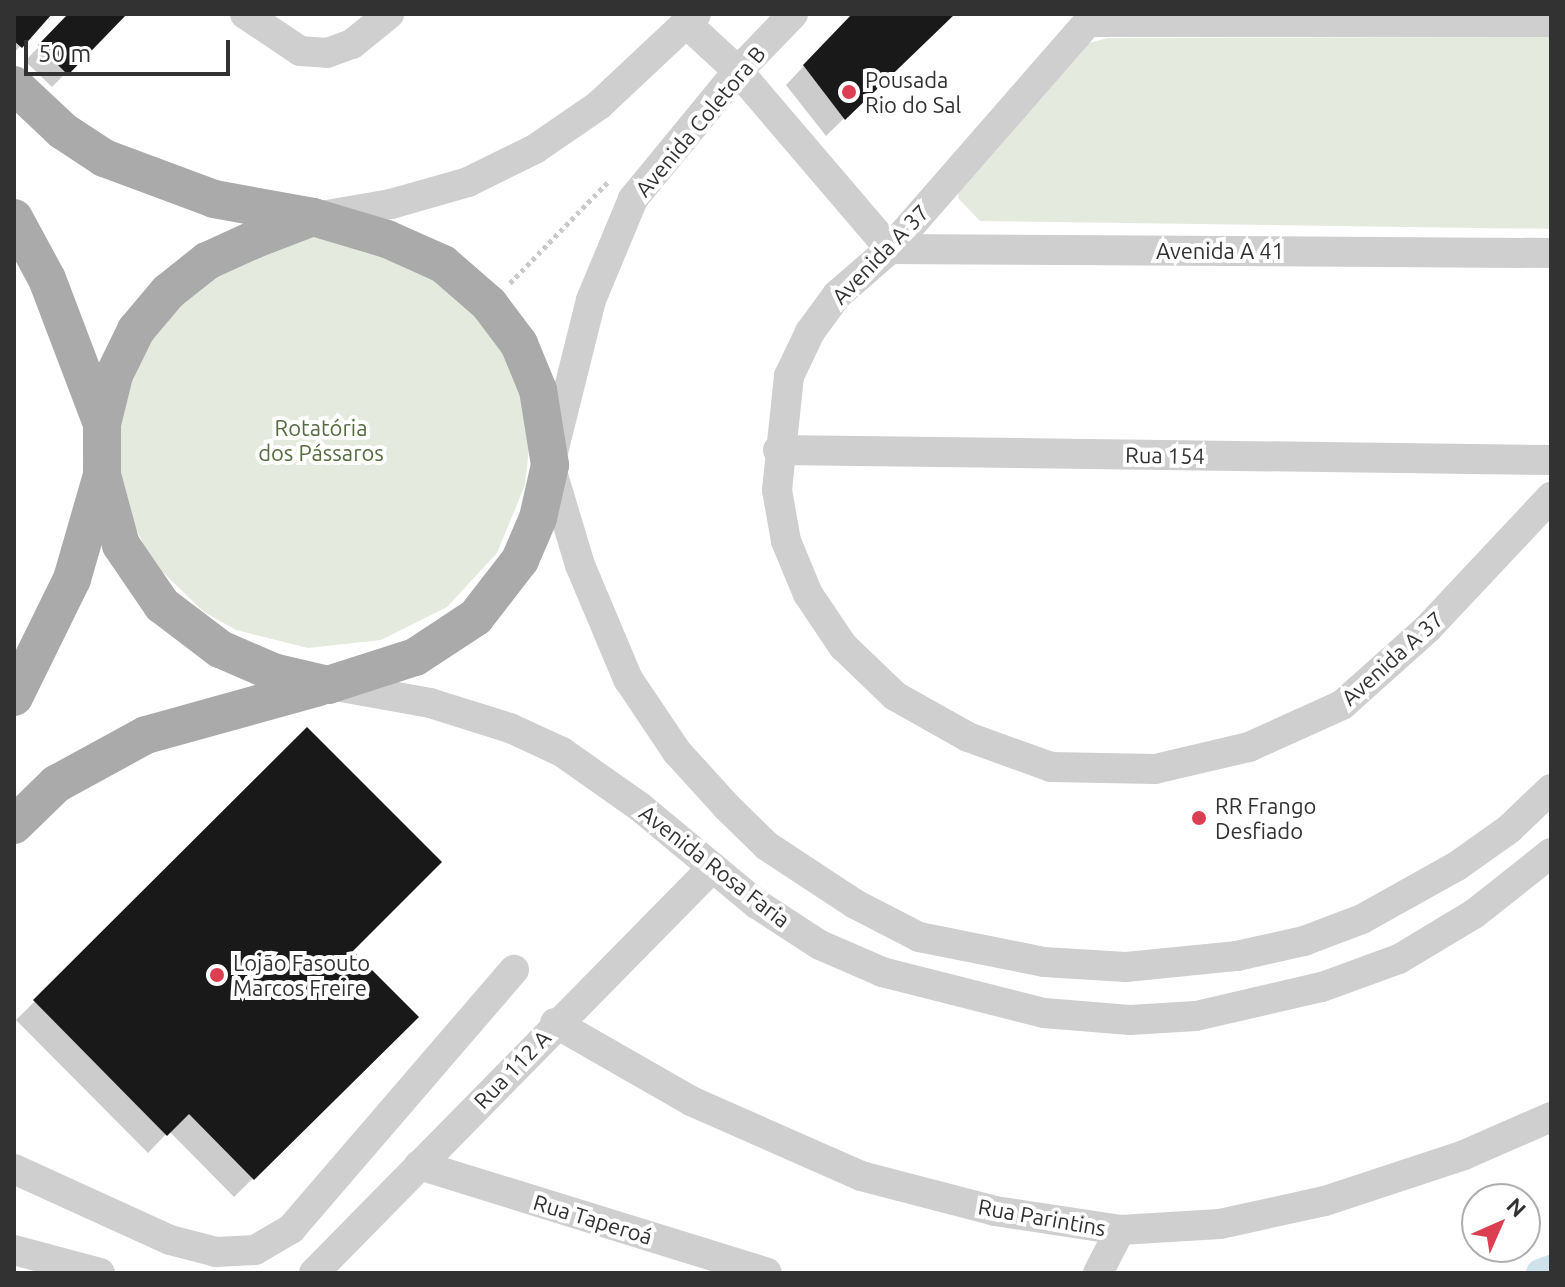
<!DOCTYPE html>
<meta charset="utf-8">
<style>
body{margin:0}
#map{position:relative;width:1565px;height:1287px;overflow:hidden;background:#fff;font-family:Ubuntu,sans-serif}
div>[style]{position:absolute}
.green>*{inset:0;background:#e5eade}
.shadow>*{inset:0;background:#0003}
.canal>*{height:28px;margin:-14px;padding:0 14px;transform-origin:14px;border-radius:14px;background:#cee2ec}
.building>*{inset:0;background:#191919}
.path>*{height:5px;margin-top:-2.5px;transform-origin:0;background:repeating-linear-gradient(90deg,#c9c9c9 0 4px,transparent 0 8px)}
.minor>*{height:30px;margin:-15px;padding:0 15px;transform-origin:15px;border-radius:15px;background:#cfcfcf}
.major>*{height:38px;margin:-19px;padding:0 19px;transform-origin:19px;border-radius:19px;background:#aaa}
.dots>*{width:22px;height:22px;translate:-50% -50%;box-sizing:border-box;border:4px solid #fff;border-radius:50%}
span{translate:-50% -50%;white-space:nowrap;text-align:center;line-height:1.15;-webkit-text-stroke:8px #fff;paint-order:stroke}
.poi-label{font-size:22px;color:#323232}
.left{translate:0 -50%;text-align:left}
.street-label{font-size:22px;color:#323232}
.park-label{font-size:22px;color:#576c40}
.frame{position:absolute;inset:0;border:16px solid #323232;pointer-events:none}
.north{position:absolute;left:1461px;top:1183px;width:80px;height:80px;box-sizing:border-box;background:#fff;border:2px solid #adadad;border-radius:50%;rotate:45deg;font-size:22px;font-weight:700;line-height:32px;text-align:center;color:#323232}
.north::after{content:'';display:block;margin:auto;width:28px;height:36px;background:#dd3f52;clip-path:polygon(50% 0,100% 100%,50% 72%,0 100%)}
.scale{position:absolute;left:24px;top:40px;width:206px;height:36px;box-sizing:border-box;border:4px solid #323232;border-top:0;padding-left:10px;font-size:24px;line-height:28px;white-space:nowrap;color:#323232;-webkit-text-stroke:6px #fff;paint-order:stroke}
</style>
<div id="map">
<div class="green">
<i style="clip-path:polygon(1551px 37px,1551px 229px,980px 221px,958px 198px,959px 179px,1089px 43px,1108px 38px)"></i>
<i style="clip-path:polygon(323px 232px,395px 246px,504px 342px,519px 376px,529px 449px,525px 485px,497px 553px,447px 607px,381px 640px,308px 648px,236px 630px,204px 612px,151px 561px,120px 494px,113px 421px,174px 290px)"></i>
</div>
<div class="shadow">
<i style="clip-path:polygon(14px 14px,49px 14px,14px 53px)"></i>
<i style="clip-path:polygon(71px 14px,124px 14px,52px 87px,25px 61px)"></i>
<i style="clip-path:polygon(853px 14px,950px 14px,826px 136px,786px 85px)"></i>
<i style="clip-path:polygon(307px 730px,350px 951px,416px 1017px,234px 1197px,169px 1131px,148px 1153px,16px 1020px)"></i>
</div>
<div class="canal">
<i style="left:1540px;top:1273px;width:12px;rotate:-20deg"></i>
</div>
<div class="building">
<i style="clip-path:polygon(14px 14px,52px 14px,22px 48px,14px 41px)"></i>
<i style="clip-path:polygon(68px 14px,127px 14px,68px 75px,38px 45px)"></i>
<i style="clip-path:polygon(852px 14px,955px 14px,845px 120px,803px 65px)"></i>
<i style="clip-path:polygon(307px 727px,442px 862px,353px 951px,419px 1017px,254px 1180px,189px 1114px,167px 1136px,33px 1000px)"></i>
</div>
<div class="path">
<i style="left:510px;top:283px;width:142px;rotate:-45.9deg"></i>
</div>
<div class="minor">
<i style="left:245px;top:14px;width:66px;rotate:33.9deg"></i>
<i style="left:300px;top:51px;width:27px;rotate:4deg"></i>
<i style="left:327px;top:53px;width:27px;rotate:-20deg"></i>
<i style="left:352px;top:44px;width:48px;rotate:-39deg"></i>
<i style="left:793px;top:14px;width:79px;rotate:134deg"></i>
<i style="left:738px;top:71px;width:166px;rotate:129.4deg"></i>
<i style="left:633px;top:199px;width:109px;rotate:112.6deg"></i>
<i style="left:591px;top:300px;width:170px;rotate:104deg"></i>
<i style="left:550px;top:465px;width:104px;rotate:73.3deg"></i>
<i style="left:580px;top:565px;width:124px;rotate:67.2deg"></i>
<i style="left:628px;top:679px;width:88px;rotate:56.1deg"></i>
<i style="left:677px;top:752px;width:74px;rotate:47.7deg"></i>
<i style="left:727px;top:807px;width:56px;rotate:44.3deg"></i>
<i style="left:767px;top:846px;width:105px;rotate:33.4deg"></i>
<i style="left:855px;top:904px;width:72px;rotate:27.3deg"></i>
<i style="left:919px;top:937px;width:127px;rotate:11.3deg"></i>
<i style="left:1044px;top:962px;width:82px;rotate:3.5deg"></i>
<i style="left:1126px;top:967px;width:112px;rotate:-5.7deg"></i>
<i style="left:1237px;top:956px;width:69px;rotate:-12.6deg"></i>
<i style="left:1304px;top:941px;width:62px;rotate:-20.8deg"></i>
<i style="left:1362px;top:919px;width:109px;rotate:-29.2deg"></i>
<i style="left:1457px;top:866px;width:64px;rotate:-35.4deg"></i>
<i style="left:1509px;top:829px;width:58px;rotate:-43.6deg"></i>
<i style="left:1095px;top:14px;width:312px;rotate:131.1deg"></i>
<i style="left:890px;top:249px;width:70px;rotate:139deg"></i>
<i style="left:837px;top:295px;width:46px;rotate:126.1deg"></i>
<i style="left:810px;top:332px;width:49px;rotate:115.5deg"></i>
<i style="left:789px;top:376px;width:115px;rotate:96deg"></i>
<i style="left:777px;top:490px;width:52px;rotate:80deg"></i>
<i style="left:786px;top:541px;width:57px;rotate:67.5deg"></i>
<i style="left:808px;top:594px;width:63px;rotate:56.1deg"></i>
<i style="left:843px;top:646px;width:72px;rotate:43.9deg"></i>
<i style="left:895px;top:696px;width:84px;rotate:29.3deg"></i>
<i style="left:968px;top:737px;width:88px;rotate:19.9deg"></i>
<i style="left:1051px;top:767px;width:104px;rotate:1.1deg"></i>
<i style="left:1155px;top:769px;width:97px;rotate:-13.2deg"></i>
<i style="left:1249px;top:747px;width:102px;rotate:-24.3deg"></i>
<i style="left:1342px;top:705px;width:115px;rotate:-41.8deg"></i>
<i style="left:1428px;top:628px;width:180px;rotate:-46.8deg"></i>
<i style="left:1089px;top:22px;width:462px"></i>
<i style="left:687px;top:24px;width:69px;rotate:42.7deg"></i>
<i style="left:738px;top:71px;width:234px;rotate:49.5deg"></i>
<i style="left:890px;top:249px;width:661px;rotate:0.35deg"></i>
<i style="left:315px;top:217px;width:77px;rotate:-9.7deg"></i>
<i style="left:391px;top:204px;width:80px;rotate:-15.9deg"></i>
<i style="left:468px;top:182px;width:75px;rotate:-26.2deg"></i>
<i style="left:535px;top:149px;width:78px;rotate:-34.5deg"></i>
<i style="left:599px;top:105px;width:133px;rotate:-43.2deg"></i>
<i style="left:778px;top:450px;width:773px;rotate:0.74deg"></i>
<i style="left:330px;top:685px;width:102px;rotate:10.2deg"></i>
<i style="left:430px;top:703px;width:84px;rotate:17.4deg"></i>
<i style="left:510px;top:728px;width:57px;rotate:24.8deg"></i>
<i style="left:562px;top:752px;width:95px;rotate:35.2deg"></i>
<i style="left:640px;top:807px;width:152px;rotate:39.7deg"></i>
<i style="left:757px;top:904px;width:75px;rotate:33.1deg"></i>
<i style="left:820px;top:945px;width:68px;rotate:23.5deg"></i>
<i style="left:882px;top:972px;width:167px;rotate:14.2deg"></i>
<i style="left:1044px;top:1013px;width:86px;rotate:4.7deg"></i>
<i style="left:1130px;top:1020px;width:66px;rotate:-3.5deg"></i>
<i style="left:1196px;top:1016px;width:129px;rotate:-13deg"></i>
<i style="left:1322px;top:987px;width:82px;rotate:-20deg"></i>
<i style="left:1399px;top:959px;width:87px;rotate:-31deg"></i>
<i style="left:1474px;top:914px;width:98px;rotate:-38.4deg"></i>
<i style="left:555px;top:1023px;width:157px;rotate:29.8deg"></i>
<i style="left:691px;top:1101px;width:186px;rotate:23.8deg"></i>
<i style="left:861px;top:1176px;width:138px;rotate:14.6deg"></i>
<i style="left:995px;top:1211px;width:126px;rotate:8.6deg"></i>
<i style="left:1120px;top:1230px;width:100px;rotate:-3.4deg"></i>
<i style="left:1220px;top:1224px;width:107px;rotate:-12.4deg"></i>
<i style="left:1325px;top:1201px;width:146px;rotate:-18.3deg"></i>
<i style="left:1464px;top:1155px;width:95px;rotate:-23.6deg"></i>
<i style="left:419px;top:1165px;width:364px;rotate:17.2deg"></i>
<i style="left:14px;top:1169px;width:171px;rotate:24.5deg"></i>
<i style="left:170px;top:1240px;width:48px;rotate:14.6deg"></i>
<i style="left:216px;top:1252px;width:39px;rotate:-3deg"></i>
<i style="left:255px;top:1250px;width:42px;rotate:-30.3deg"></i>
<i style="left:291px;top:1229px;width:342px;rotate:-49.3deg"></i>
<i style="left:14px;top:1250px;width:89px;rotate:15deg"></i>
<i style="left:314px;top:1273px;width:569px;rotate:-45.5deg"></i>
<i style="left:1098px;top:1273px;width:48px;rotate:-62.9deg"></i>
</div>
<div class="major">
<i style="left:14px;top:85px;width:67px;rotate:43.2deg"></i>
<i style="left:63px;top:131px;width:49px;rotate:33.4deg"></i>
<i style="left:104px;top:158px;width:117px;rotate:20.4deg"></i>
<i style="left:214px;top:199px;width:101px;rotate:10.3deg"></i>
<i style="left:14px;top:218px;width:69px;rotate:61.6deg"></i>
<i style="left:47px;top:279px;width:155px;rotate:69.2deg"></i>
<i style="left:14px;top:697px;width:131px;rotate:-63.8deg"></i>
<i style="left:72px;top:579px;width:108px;rotate:-73.9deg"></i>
<i style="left:102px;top:475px;width:51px;rotate:-90deg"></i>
<i style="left:102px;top:424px;width:50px;rotate:-76.2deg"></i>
<i style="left:114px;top:375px;width:50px;rotate:-63.9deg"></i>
<i style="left:136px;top:330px;width:50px;rotate:-49.9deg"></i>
<i style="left:168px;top:292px;width:50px;rotate:-38.5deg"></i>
<i style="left:207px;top:261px;width:51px;rotate:-24.5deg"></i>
<i style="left:253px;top:240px;width:64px;rotate:-21deg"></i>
<i style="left:313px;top:217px;width:77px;rotate:16.6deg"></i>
<i style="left:387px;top:239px;width:61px;rotate:24.1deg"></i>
<i style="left:443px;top:264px;width:61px;rotate:41deg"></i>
<i style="left:489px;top:304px;width:50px;rotate:53.1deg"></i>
<i style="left:519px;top:344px;width:50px;rotate:67.6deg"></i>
<i style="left:538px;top:390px;width:76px;rotate:80.9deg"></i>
<i style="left:550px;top:465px;width:54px;rotate:102.8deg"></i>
<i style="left:538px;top:518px;width:46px;rotate:113.2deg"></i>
<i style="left:520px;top:560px;width:72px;rotate:127.7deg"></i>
<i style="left:476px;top:617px;width:73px;rotate:146.7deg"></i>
<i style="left:415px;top:657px;width:91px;rotate:162.2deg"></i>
<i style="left:328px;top:685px;width:57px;rotate:-166.7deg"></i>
<i style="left:273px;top:672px;width:58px;rotate:-156.5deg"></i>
<i style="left:220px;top:649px;width:73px;rotate:-142.8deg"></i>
<i style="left:162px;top:605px;width:73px;rotate:-124.3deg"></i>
<i style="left:121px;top:545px;width:73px;rotate:-105.2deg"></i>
<i style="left:14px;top:825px;width:59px;rotate:-44.3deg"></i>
<i style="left:56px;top:784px;width:102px;rotate:-28.6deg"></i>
<i style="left:146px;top:735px;width:180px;rotate:-15.5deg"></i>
</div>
<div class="dots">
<i style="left:849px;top:92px;background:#dd3f52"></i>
<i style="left:1199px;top:818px;background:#dd3f52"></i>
<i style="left:217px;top:975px;background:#dd3f52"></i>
</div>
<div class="poi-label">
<span class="left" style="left:865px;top:92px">Pousada<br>Rio do Sal</span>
<span class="left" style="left:1215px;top:818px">RR Frango<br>Desfiado</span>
<span class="left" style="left:233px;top:975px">Lojão Fasouto<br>Marcos Freire</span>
</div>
<div class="street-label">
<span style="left:700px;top:121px;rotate:-50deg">Avenida Coletora B</span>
<span style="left:1220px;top:251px">Avenida A 41</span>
<span style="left:880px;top:254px;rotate:-46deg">Avenida A 37</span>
<span style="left:1165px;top:455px;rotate:1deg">Rua 154</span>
<span style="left:1392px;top:658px;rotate:-42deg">Avenida A 37</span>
<span style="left:715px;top:866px;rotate:38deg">Avenida Rosa Faria</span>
<span style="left:512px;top:1069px;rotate:-46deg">Rua 112 A</span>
<span style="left:1042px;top:1217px;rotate:10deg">Rua Parintins</span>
<span style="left:593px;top:1219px;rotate:17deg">Rua Taperoá</span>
</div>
<div class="park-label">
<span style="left:321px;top:440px">Rotatória<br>dos Pássaros</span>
</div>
<div class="frame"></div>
<div class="north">N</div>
<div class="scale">50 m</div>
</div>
